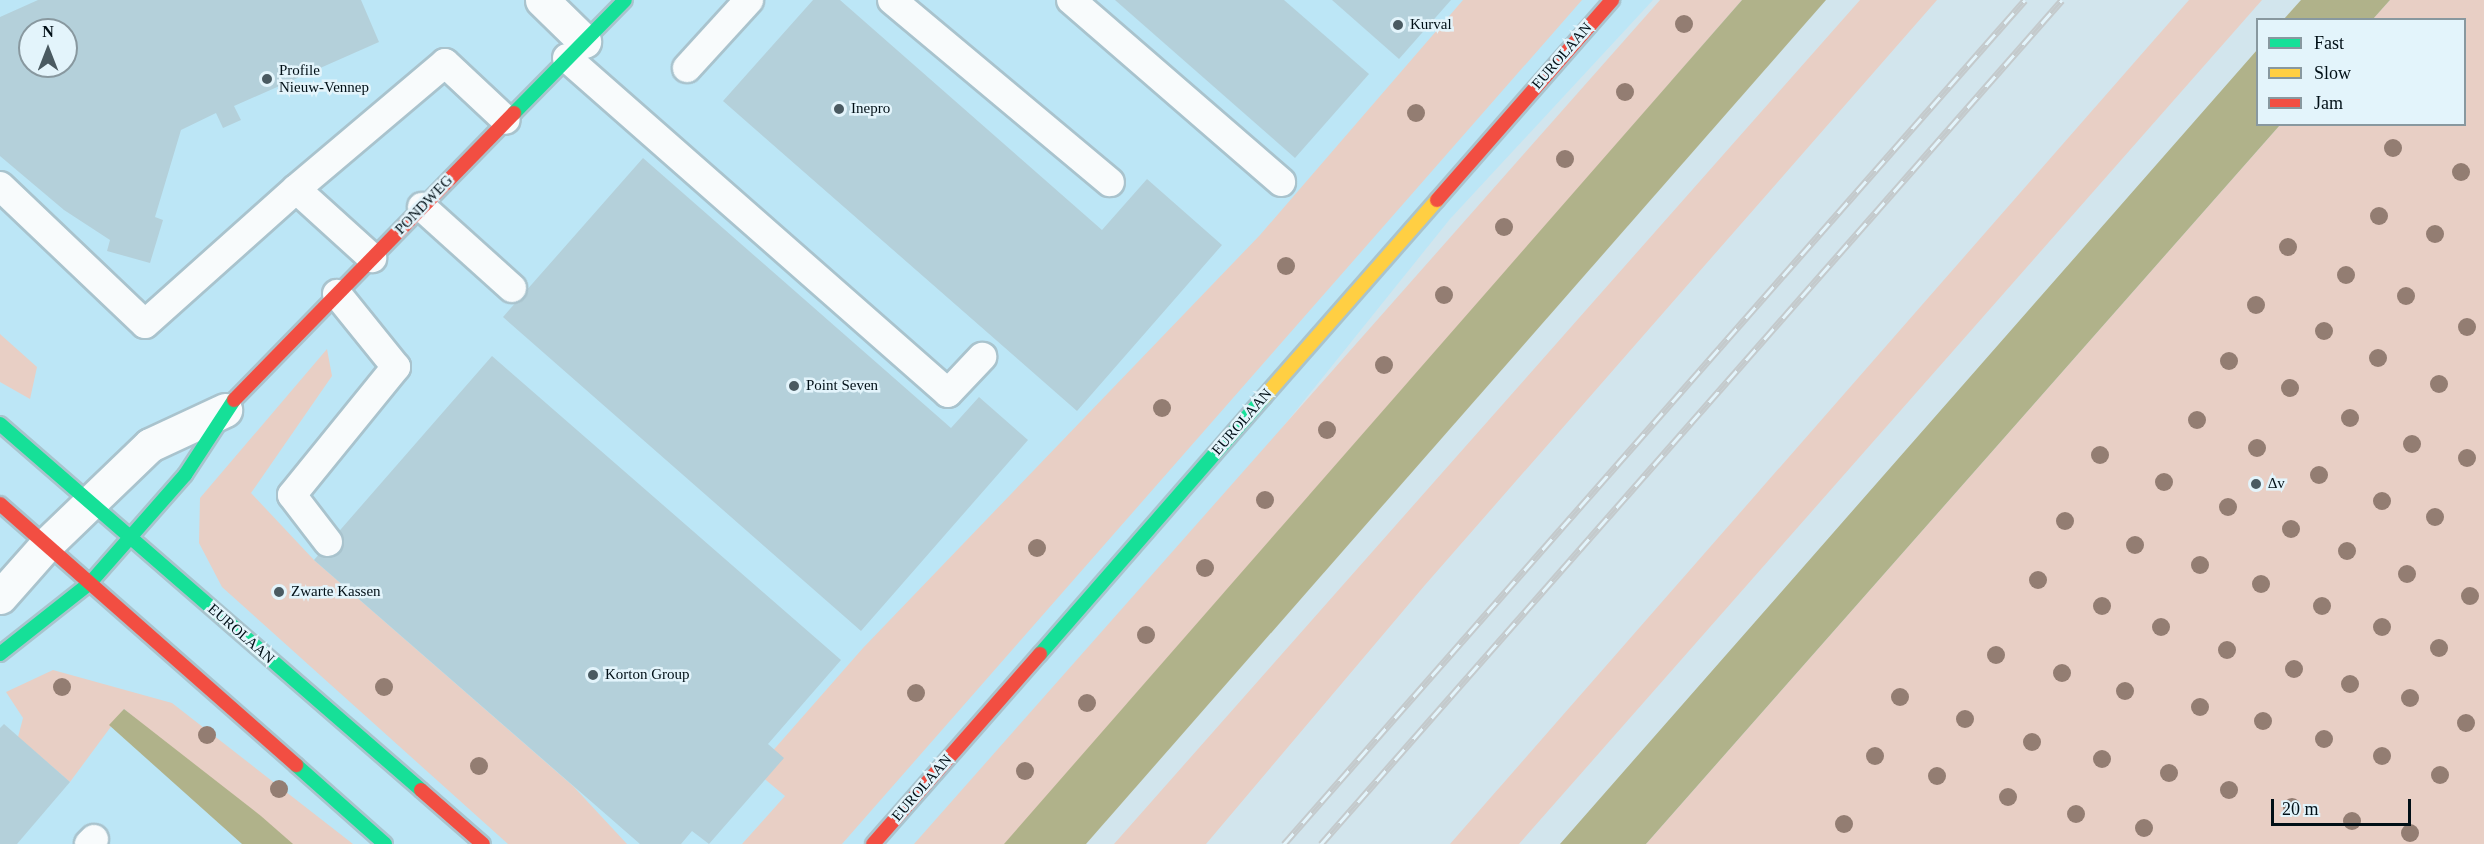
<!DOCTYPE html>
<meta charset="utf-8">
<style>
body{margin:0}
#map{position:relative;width:2484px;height:844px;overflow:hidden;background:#d2e5ed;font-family:Georgia,serif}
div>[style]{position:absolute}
.built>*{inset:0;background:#bce6f6}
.green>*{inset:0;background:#e8cfc5}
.water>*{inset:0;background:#b0b28a}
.building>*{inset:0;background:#b4d0da}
.roads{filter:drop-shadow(2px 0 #a9c3cd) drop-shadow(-2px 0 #a9c3cd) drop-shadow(0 2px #a9c3cd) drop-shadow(0 -2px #a9c3cd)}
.lane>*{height:28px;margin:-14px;padding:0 14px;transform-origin:14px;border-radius:14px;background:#f8fbfc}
.street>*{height:33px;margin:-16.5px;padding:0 16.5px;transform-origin:16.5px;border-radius:16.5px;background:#f8fbfc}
.fast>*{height:14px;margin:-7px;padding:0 7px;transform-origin:7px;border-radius:7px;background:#16e098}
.slow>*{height:14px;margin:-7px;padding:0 7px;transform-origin:7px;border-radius:7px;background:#ffcf43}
.jam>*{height:14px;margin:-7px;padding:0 7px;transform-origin:7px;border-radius:7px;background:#f24e42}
.rail>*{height:7px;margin-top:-3.5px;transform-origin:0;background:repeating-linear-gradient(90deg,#e3f4fb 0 14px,#c4cacc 0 28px);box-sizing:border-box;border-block:2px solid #c4cacc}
.trees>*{width:18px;height:18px;margin:-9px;border-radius:50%;background:#937d72}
.dots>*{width:16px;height:16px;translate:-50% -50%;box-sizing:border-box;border:3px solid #e3f4fb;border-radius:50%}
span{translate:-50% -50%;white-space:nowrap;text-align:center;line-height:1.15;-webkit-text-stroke:5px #e3f4fb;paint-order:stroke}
.poi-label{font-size:15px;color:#000f16}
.left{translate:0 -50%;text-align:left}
.street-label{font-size:15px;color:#000f16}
.legend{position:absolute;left:2256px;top:18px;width:210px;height:108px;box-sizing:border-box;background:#e3f4fb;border:2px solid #88989f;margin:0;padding:8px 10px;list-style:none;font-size:18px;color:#000f16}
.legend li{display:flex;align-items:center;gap:12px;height:30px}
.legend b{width:30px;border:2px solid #88989f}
.north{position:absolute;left:18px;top:18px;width:60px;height:60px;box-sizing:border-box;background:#e3f4fb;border:2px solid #88989f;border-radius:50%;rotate:0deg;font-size:16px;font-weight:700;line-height:24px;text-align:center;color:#000f16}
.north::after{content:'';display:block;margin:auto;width:21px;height:27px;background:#4a5a61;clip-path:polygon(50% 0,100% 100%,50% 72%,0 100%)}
.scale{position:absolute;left:2271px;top:799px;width:140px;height:27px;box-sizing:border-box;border:3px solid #000f16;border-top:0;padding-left:8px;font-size:18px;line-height:21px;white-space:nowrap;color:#000f16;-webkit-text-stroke:4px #e3f4fb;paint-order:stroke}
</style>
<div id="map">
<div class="built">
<i style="clip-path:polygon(evenodd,0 0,1653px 0,1450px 219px,948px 844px,0 844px,0 0,30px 30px,66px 30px,66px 66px,30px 66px,30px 30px)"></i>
</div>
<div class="green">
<i style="clip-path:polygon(1463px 0,1582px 0,842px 844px,742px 844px,785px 796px,755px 771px,863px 648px,1260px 235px)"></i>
<i style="clip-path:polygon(1660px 0,1742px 0,1009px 844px,914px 844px)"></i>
<i style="clip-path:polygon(1860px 0,1937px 0,1425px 585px,1206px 844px,1114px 844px)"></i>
<i style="clip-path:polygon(2189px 0,2262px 0,1519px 844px,1450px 844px)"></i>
<i style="clip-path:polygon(2390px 0,2484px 0,2484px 844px,1646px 844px,2280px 125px,2464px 124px,2464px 20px,2373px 19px)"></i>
<i style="clip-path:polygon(0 334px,37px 367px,30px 399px,0 382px)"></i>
<i style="clip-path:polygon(327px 349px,332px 376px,251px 493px,314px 560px,573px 786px,627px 844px,508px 844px,222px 587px,199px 543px,200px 498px)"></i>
<i style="clip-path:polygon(53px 670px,172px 703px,353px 844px,282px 844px,124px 709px,70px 782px,18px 737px,23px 718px,6px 692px)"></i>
</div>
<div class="water">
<i style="clip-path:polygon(1742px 0,1826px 0,1086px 844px,1004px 844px)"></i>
<i style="clip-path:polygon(2301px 0,2390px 0,2373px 19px,2284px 19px)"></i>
<i style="clip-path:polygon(2257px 50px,2258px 124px,2280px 125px,1646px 844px,1560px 844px)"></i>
<i style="clip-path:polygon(124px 709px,261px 816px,293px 844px,242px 844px,109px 725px)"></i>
</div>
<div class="building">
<i style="clip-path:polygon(evenodd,38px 0,361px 0,379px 42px,234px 106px,241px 120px,223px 128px,216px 113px,181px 130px,155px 217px,163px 220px,150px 263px,107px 251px,110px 240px,64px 210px,0 156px,0 17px,38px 0,30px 30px,66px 30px,66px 66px,30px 66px,30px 30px)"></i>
<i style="clip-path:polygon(813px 0,840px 0,1102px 230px,1147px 179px,1222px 245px,1077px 411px,723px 101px)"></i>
<i style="clip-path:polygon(1115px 0,1284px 0,1369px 74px,1295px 158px)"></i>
<i style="clip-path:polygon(1332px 0,1451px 0,1399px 59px)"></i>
<i style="clip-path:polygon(643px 158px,951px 428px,979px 397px,1028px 440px,861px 631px,503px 317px)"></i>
<i style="clip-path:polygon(492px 356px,841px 660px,768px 744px,784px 758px,709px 844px,692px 831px,681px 844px,640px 844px,314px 560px)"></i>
<i style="clip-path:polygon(4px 724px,70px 782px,17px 844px,0 844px,0 728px)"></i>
</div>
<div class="roads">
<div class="lane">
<i style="left:892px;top:0;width:284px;rotate:39.9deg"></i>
<i style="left:1071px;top:0;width:278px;rotate:40.9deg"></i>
<i style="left:567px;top:58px;width:507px;rotate:41.32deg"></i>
<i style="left:948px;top:393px;width:50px;rotate:-46.6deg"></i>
<i style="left:687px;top:68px;width:92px;rotate:-47.6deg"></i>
<i style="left:0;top:186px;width:200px;rotate:43.6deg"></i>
<i style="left:145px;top:324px;width:203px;rotate:-41.8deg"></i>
<i style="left:296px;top:189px;width:103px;rotate:42.2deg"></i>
<i style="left:296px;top:189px;width:195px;rotate:-40.2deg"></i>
<i style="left:445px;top:63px;width:83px;rotate:43.1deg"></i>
<i style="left:422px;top:207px;width:121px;rotate:42deg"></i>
<i style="left:328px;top:542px;width:59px;rotate:-127.5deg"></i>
<i style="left:292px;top:495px;width:165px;rotate:-50.9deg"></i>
<i style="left:396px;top:367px;width:94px;rotate:-128.9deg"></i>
<i style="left:89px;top:844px;width:7px;rotate:-45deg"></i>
</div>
<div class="street">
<i style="left:542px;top:0;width:59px;rotate:44.3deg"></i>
<i style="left:0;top:597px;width:69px;rotate:-48.5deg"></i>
<i style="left:46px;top:545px;width:144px;rotate:-43.9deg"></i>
<i style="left:150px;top:445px;width:83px;rotate:-25deg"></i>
</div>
<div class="fast">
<i style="left:514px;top:113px;width:158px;rotate:-45.5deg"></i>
<i style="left:0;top:424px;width:558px;rotate:41deg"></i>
<i style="left:0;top:654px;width:115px;rotate:-38.3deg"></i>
<i style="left:90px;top:583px;width:144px;rotate:-48.7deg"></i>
<i style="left:185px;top:475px;width:90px;rotate:-56.8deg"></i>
<i style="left:1040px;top:654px;width:341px;rotate:-48.9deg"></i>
<i style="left:296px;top:765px;width:119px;rotate:41.6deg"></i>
</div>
<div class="slow">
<i style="left:1264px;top:397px;width:262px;rotate:-48.7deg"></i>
</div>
<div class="jam">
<i style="left:1437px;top:200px;width:266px;rotate:-48.8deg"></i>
<i style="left:234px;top:400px;width:401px;rotate:-45.7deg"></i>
<i style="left:0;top:504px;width:395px;rotate:41.4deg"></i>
<i style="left:421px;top:790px;width:82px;rotate:41.1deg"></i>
<i style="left:873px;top:844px;width:253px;rotate:-48.7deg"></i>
</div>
</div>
<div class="rail">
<i style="left:1284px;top:844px;width:1123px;rotate:-48.72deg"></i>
<i style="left:1321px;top:844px;width:1123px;rotate:-48.72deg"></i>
</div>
<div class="trees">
<i style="left:1684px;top:24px"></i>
<i style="left:1625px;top:92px"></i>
<i style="left:1416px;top:113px"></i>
<i style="left:2393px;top:148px"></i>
<i style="left:1565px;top:159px"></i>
<i style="left:2461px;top:172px"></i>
<i style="left:2379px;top:216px"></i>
<i style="left:1504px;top:227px"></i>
<i style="left:2435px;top:234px"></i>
<i style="left:2288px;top:247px"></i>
<i style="left:1286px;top:266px"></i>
<i style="left:2346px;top:275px"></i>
<i style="left:1444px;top:295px"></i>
<i style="left:2406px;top:296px"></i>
<i style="left:2256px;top:305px"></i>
<i style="left:2467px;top:327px"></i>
<i style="left:2324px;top:331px"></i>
<i style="left:2378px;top:358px"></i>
<i style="left:2229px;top:361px"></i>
<i style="left:1384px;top:365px"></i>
<i style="left:2439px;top:384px"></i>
<i style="left:2290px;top:388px"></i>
<i style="left:1162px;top:408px"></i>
<i style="left:2350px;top:418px"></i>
<i style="left:2197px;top:420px"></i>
<i style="left:1327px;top:430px"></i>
<i style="left:2412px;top:444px"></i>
<i style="left:2257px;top:448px"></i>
<i style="left:2100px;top:455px"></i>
<i style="left:2467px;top:458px"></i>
<i style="left:2319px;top:475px"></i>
<i style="left:2164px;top:482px"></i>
<i style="left:1265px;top:500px"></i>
<i style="left:2382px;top:501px"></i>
<i style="left:2228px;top:507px"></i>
<i style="left:2435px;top:517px"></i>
<i style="left:2065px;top:521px"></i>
<i style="left:2291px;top:529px"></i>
<i style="left:2135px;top:545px"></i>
<i style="left:1037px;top:548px"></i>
<i style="left:2347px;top:551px"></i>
<i style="left:2200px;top:565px"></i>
<i style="left:1205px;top:568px"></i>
<i style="left:2407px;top:574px"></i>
<i style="left:2038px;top:580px"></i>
<i style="left:2261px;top:584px"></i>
<i style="left:2470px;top:596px"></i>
<i style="left:2102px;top:606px"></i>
<i style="left:2322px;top:606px"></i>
<i style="left:2161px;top:627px"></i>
<i style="left:2382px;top:627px"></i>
<i style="left:1146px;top:635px"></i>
<i style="left:2439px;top:648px"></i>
<i style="left:2227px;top:650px"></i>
<i style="left:1996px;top:655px"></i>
<i style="left:2294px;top:669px"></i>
<i style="left:2062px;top:673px"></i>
<i style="left:2350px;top:684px"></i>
<i style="left:62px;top:687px"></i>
<i style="left:384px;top:687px"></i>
<i style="left:2125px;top:691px"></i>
<i style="left:916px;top:693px"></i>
<i style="left:1900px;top:697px"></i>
<i style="left:2410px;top:698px"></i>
<i style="left:1087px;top:703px"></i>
<i style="left:2200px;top:707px"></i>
<i style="left:1965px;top:719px"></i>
<i style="left:2263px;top:721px"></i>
<i style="left:2466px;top:723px"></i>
<i style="left:207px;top:735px"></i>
<i style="left:2324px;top:739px"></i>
<i style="left:2032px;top:742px"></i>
<i style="left:1875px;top:756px"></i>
<i style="left:2382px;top:756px"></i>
<i style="left:2102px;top:759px"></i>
<i style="left:479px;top:766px"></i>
<i style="left:1025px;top:771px"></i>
<i style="left:2169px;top:773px"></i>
<i style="left:2440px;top:775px"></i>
<i style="left:1937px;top:776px"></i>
<i style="left:279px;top:789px"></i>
<i style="left:2229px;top:790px"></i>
<i style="left:2008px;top:797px"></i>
<i style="left:2292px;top:807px"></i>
<i style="left:2076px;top:814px"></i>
<i style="left:2352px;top:821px"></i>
<i style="left:1844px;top:824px"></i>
<i style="left:2144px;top:828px"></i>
<i style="left:2410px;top:833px"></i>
</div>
<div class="dots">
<i style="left:1398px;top:25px;background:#4a5a61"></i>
<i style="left:267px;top:79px;background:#4a5a61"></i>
<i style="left:839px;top:109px;background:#4a5a61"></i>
<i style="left:794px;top:386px;background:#4a5a61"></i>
<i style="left:2256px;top:484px;background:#4a5a61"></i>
<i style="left:279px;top:592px;background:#4a5a61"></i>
<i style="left:593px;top:675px;background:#4a5a61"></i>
</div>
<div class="poi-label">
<span class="left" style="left:1410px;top:25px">Kurval</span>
<span class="left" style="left:279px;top:79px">Profile<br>Nieuw-Vennep</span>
<span class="left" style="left:851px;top:109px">Inepro</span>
<span class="left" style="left:806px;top:386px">Point Seven</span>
<span class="left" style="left:2268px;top:484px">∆v</span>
<span class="left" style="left:291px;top:592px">Zwarte Kassen</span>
<span class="left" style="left:605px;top:675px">Korton Group</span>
</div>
<div class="street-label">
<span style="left:1562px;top:56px;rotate:-49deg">EUROLAAN</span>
<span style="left:424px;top:205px;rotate:-46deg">PONDWEG</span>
<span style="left:1242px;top:422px;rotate:-49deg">EUROLAAN</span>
<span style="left:241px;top:634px;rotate:41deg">EUROLAAN</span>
<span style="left:922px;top:788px;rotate:-49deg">EUROLAAN</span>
</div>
<ul class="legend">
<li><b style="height:8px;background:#16e098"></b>Fast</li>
<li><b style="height:8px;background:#ffcf43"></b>Slow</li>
<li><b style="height:8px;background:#f24e42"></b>Jam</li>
</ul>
<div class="north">N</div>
<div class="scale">20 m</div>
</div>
